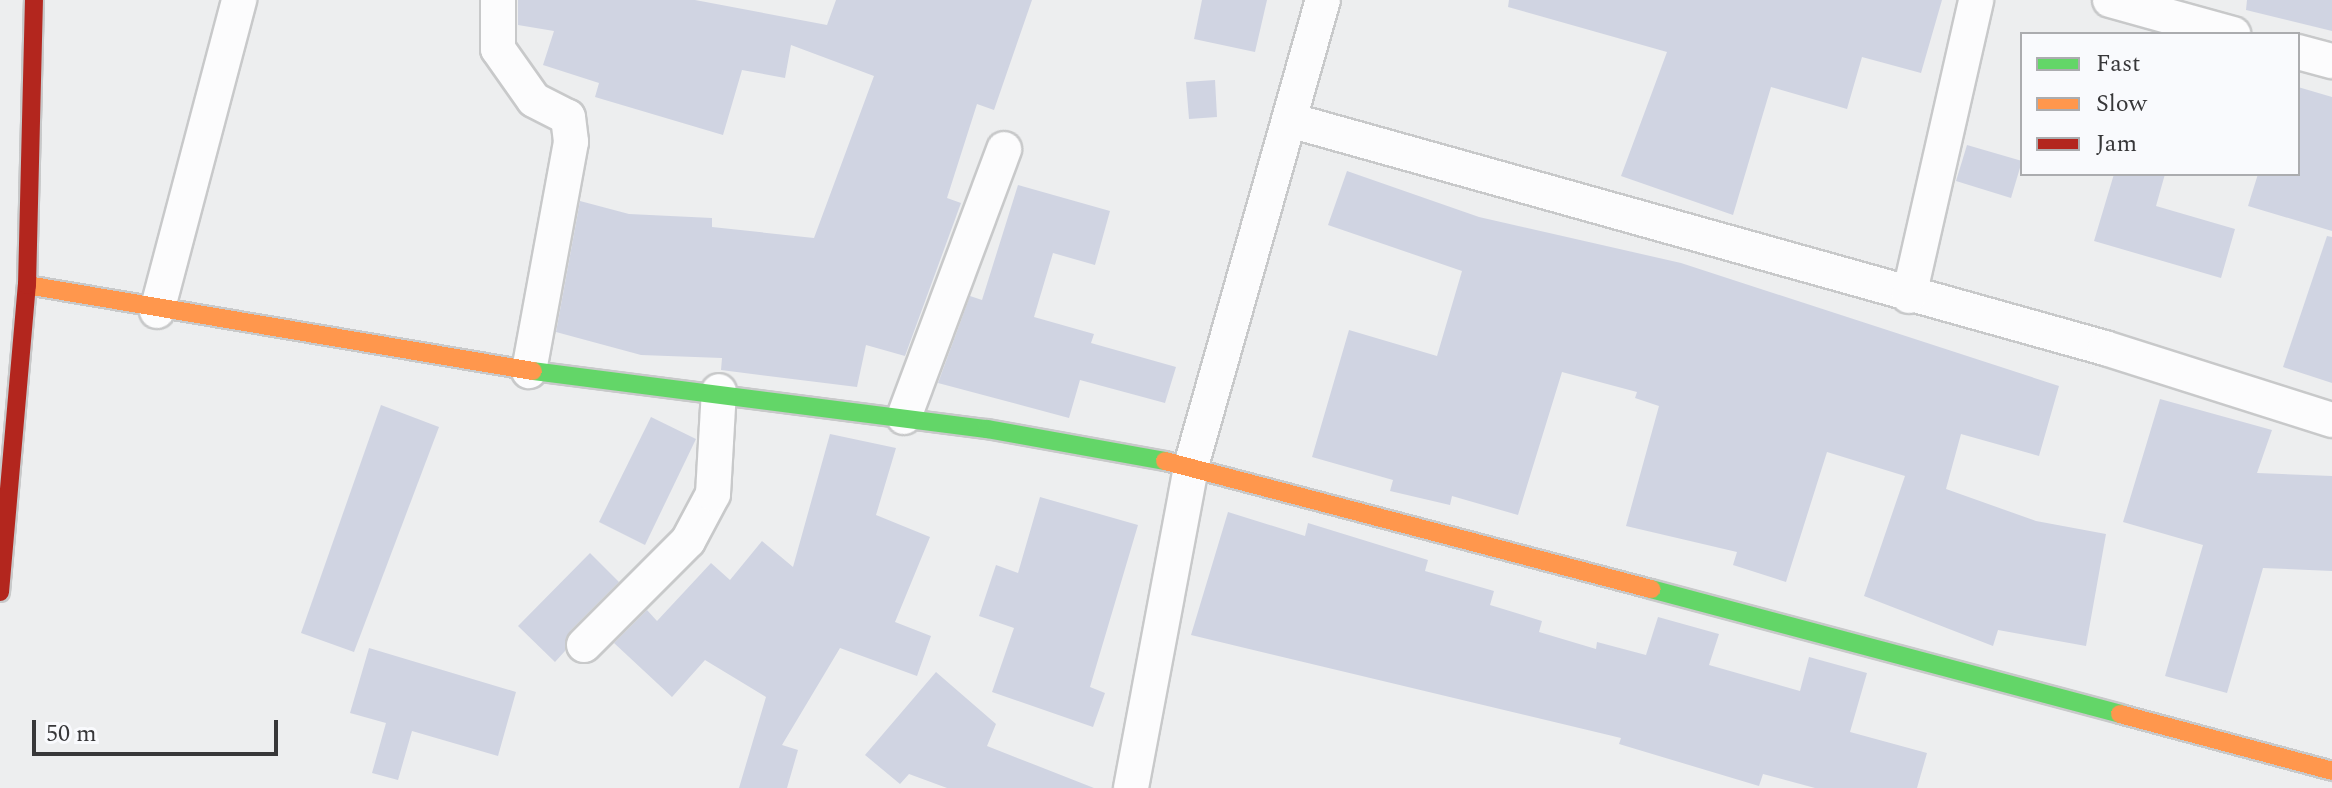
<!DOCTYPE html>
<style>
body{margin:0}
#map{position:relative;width:2332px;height:788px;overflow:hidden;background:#edeeef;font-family:Spectral,serif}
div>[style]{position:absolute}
.building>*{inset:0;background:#d0d4e2}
.roads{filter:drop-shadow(2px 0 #c8c9ca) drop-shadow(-2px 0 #c8c9ca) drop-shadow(0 2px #c8c9ca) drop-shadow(0 -2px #c8c9ca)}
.street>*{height:34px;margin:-17px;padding:0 17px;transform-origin:17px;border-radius:17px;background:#fcfcfd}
.fast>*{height:18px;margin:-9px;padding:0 9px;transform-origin:9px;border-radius:9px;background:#63d668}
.slow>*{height:18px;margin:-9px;padding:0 9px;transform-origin:9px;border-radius:9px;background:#ff974d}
.jam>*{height:18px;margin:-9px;padding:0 9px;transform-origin:9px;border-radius:9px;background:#b3261e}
span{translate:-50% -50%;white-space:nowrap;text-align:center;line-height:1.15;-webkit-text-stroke:7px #f9fafd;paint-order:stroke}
.legend{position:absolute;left:2020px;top:32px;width:280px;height:144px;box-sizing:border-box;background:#f9fafd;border:2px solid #abacaf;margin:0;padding:10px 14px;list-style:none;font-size:24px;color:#373739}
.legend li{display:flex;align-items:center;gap:16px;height:40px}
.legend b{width:40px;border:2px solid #abacaf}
.scale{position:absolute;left:32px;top:720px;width:246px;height:36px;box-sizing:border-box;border:4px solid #373739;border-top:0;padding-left:10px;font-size:24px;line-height:28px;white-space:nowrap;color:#373739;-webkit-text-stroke:6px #f9fafd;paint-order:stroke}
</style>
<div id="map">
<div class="building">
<i style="clip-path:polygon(518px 0,695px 0,827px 25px,836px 0,1032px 0,994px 110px,977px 104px,947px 198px,961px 203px,905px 356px,866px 345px,857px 387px,721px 370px,722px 358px,641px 355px,556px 332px,580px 201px,629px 214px,712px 218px,712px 227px,814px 238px,874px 76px,791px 45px,785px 78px,742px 70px,723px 135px,595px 97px,599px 83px,543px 65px,554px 31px,518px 25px)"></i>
<i style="clip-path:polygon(1202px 0,1267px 0,1255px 52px,1194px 39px)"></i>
<i style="clip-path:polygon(1509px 0,1942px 0,1921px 73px,1862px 57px,1847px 109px,1771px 87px,1733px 215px,1621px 176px,1667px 52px,1508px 7px)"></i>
<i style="clip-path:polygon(2247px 0,2332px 0,2332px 31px,2246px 10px)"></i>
<i style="clip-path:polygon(1215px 80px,1217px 117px,1189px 119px,1186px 82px)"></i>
<i style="clip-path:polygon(2298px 87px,2332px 97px,2332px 231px,2248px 206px,2258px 174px,2298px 174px)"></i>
<i style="clip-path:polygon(1967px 145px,2022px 161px,2011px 198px,1956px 181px)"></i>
<i style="clip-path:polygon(1347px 171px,1479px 217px,1681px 263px,2059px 386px,2039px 456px,1961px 434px,1946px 489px,2036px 521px,2106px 534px,2086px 646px,1998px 630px,1993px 646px,1864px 596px,1905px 476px,1827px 452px,1786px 582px,1733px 565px,1737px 552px,1626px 526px,1659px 406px,1635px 398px,1637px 392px,1562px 372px,1518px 515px,1452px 496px,1450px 505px,1390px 491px,1393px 480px,1312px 457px,1349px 330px,1437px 356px,1462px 271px,1328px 225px)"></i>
<i style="clip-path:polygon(2114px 174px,2165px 174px,2156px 206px,2235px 229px,2221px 278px,2094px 241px)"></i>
<i style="clip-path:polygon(1018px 185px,1110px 211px,1095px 265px,1053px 253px,1034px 317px,1094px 334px,1091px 343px,1176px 367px,1165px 403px,1080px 380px,1069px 418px,938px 383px,970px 296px,982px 300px)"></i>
<i style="clip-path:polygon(2327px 236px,2332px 237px,2332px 383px,2283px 367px)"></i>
<i style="clip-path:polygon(2160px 399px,2272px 430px,2257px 473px,2332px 476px,2332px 571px,2263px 568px,2227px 693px,2165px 676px,2203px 545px,2123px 522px)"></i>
<i style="clip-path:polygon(381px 405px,439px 427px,354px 652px,301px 633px)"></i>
<i style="clip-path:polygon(651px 417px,696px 439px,645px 545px,599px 522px)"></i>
<i style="clip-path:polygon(830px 434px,896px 448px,876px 515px,930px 537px,895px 622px,931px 636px,917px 676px,840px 648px,782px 745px,798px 750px,787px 788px,739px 788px,766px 697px,705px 660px,672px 697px,614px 643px,647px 610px,657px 621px,711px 563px,730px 580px,762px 541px,793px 567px)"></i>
<i style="clip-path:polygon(1040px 497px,1138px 525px,1090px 687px,1105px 693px,1093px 727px,992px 692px,1014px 628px,979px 616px,996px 565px,1018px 573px)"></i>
<i style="clip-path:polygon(1228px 512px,1305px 536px,1308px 523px,1428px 560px,1425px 571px,1494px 591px,1490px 605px,1542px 621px,1539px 632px,1596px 649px,1597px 642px,1646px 655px,1658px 617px,1719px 634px,1709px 665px,1800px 691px,1809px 657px,1867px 673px,1850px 732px,1927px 753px,1917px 788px,1815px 788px,1763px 774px,1759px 786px,1619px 744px,1621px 738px,1191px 635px)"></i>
<i style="clip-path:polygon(590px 553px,619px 582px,570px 631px,565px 651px,555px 662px,518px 626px)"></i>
<i style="clip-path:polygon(369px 648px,516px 692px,498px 756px,412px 731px,398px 780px,372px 773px,386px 723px,350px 713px)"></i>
<i style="clip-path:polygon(936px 672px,996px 724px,987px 746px,1094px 788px,947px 788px,909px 774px,900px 784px,865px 755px)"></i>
</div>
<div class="roads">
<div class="street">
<i style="left:498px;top:0;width:49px;rotate:90deg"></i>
<i style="left:498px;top:49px;width:62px;rotate:54.8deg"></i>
<i style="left:534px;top:100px;width:38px;rotate:27deg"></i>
<i style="left:568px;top:117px;width:25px;rotate:83deg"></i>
<i style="left:571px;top:142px;width:233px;rotate:100.4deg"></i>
<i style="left:2110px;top:0;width:128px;rotate:15.5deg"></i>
<i style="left:2298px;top:52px;width:35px;rotate:15deg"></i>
<i style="left:1293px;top:121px;width:843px;rotate:15.62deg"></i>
<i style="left:2105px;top:348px;width:238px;rotate:17.6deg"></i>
<i style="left:1909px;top:296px;width:303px;rotate:-77.2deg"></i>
<i style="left:157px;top:311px;width:322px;rotate:-75.2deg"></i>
<i style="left:904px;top:417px;width:286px;rotate:-69.5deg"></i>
<i style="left:584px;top:645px;width:147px;rotate:-45deg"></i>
<i style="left:688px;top:541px;width:53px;rotate:-62deg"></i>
<i style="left:713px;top:494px;width:103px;rotate:-86.7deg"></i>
<i style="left:1131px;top:788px;width:328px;rotate:-79.4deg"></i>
<i style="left:1191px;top:466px;width:484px;rotate:-74.2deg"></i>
</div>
<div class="fast">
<i style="left:533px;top:371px;width:458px;rotate:7.3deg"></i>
<i style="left:987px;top:429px;width:181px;rotate:10.2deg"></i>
<i style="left:1651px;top:589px;width:485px;rotate:14.9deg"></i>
</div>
<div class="slow">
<i style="left:27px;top:285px;width:513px;rotate:9.65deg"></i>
<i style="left:1165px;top:461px;width:503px;rotate:14.76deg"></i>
<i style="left:2120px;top:714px;width:220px;rotate:15deg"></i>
</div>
<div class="jam">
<i style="left:0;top:592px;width:308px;rotate:-85deg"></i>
<i style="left:27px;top:285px;width:285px;rotate:-88.6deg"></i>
</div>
</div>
<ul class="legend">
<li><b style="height:10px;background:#63d668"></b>Fast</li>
<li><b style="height:10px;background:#ff974d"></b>Slow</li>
<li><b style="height:10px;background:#b3261e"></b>Jam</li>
</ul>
<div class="scale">50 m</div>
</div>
